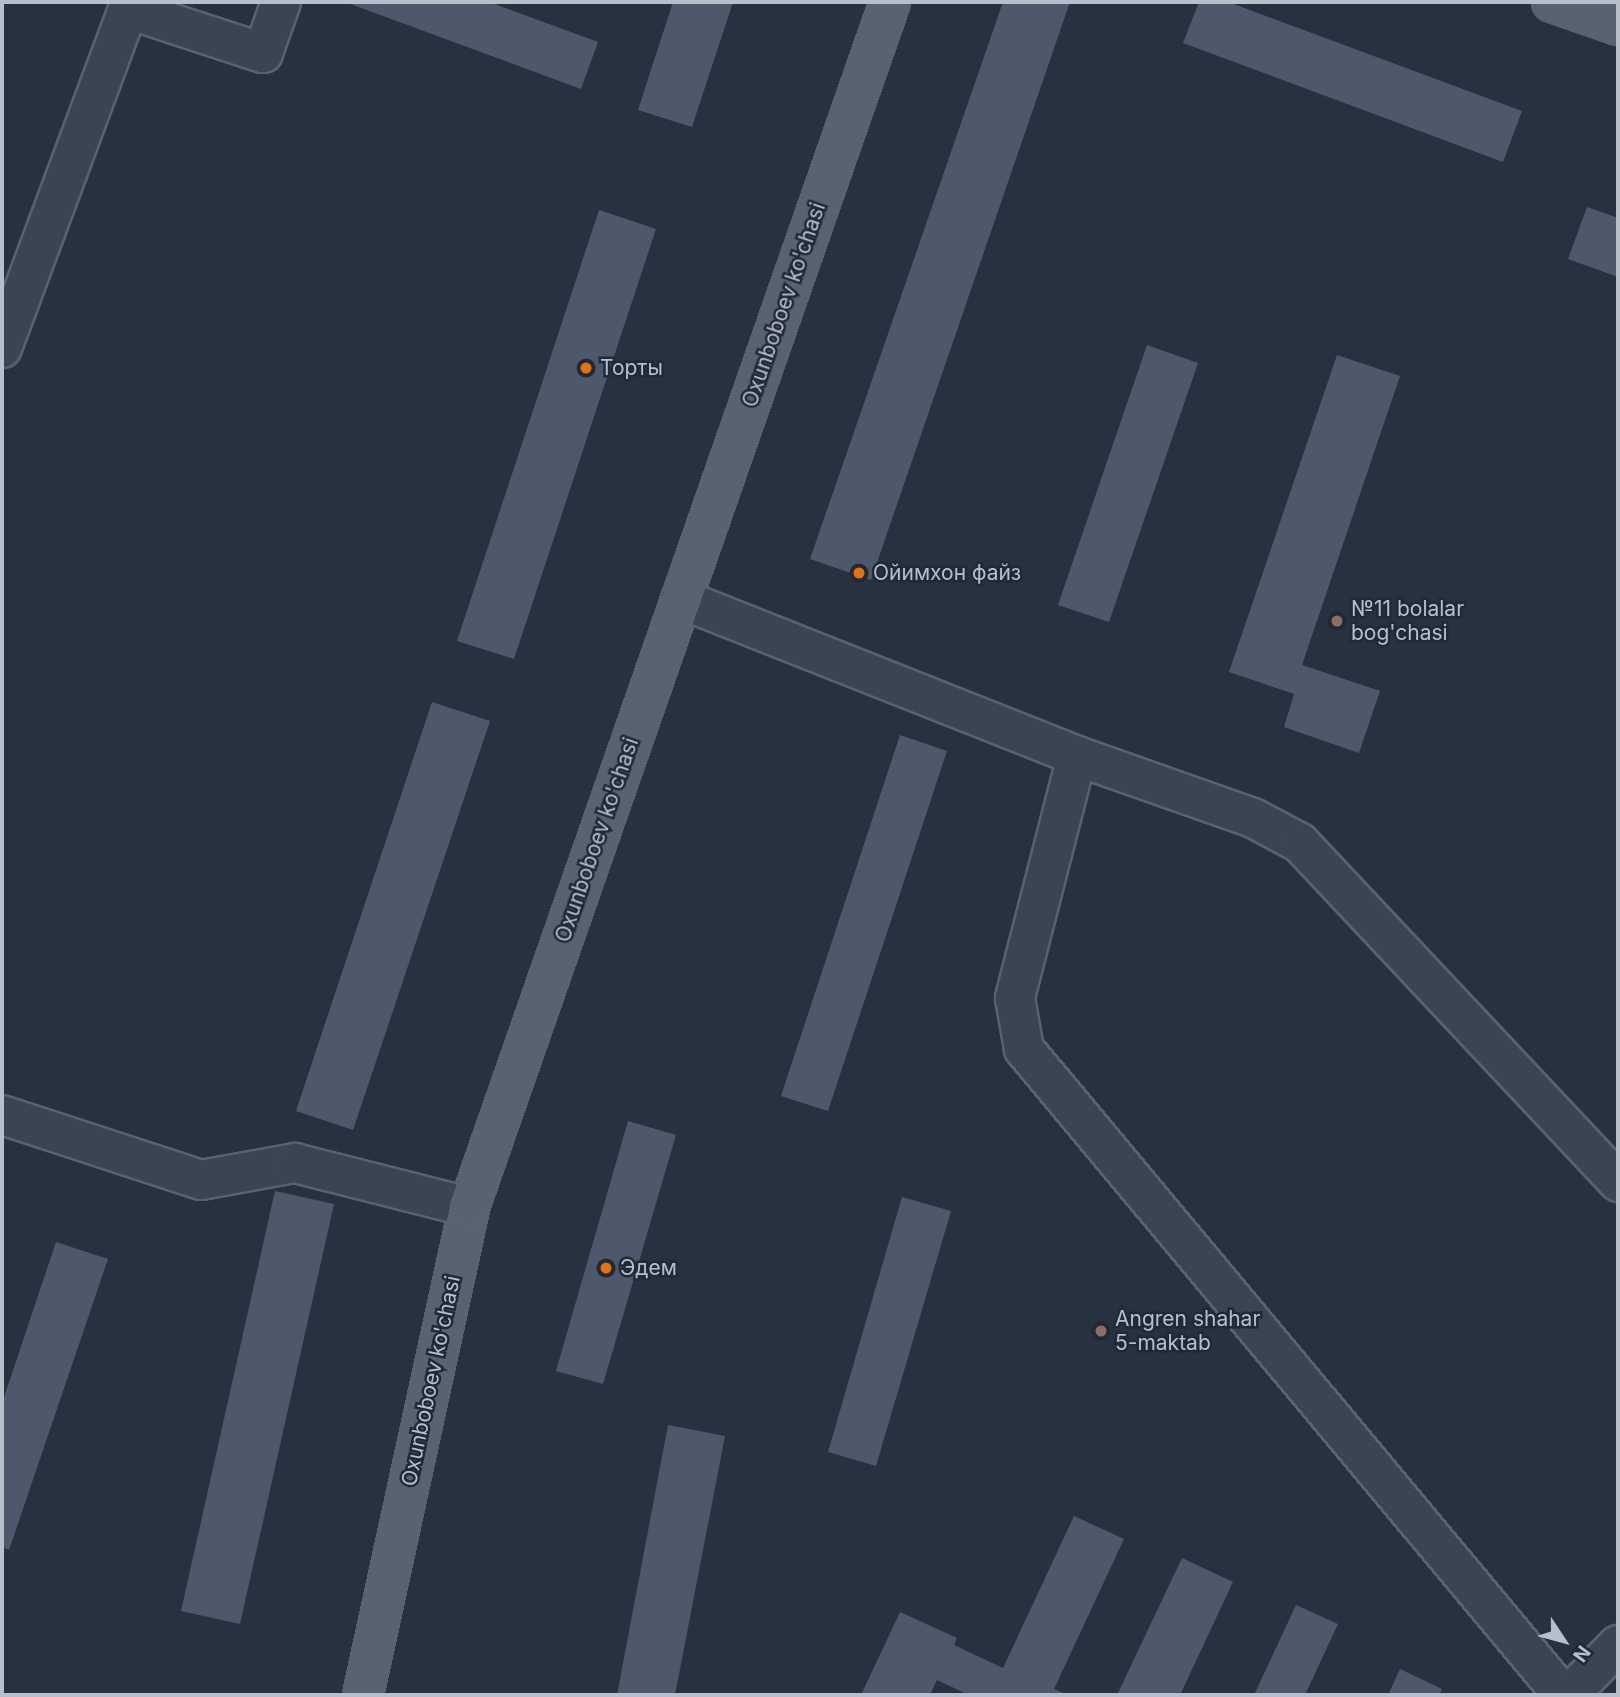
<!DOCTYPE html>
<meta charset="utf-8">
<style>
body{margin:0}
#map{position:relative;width:1620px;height:1697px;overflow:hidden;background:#273241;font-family:Inter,sans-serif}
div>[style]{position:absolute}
.building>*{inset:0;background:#4d596a}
.roads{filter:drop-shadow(2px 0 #59626e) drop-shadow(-2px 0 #59626e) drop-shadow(0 2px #59626e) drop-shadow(0 -2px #59626e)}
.minor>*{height:38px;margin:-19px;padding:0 19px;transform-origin:19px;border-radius:19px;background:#3b4451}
.major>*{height:38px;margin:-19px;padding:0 19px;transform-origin:19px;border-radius:19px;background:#596370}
.dots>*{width:19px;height:19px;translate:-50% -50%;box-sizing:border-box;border:4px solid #202936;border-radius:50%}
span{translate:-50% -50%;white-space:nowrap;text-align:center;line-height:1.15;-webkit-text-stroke:5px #202936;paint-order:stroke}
.street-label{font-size:21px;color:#b8bfcb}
.poi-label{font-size:21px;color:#b8bfcb}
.left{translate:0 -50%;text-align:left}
.frame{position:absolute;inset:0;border:4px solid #b8bfcb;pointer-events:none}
.north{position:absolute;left:1529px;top:1606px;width:70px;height:70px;-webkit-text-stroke:5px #202936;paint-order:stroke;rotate:126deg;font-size:19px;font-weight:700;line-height:28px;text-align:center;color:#b8bfcb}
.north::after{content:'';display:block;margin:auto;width:24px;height:32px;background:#b8bfcb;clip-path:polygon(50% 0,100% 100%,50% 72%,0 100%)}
</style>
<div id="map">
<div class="building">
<i style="clip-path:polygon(345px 2px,489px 2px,598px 42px,581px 89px)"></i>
<i style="clip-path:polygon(673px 2px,733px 2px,692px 127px,638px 110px)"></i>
<i style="clip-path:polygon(1003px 2px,1070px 2px,871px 580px,810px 559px)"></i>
<i style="clip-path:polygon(1199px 2px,1228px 2px,1522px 111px,1503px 162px,1183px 43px)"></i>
<i style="clip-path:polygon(1587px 207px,1618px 218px,1618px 277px,1568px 259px)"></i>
<i style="clip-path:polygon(599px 210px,656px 229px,514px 659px,457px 641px)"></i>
<i style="clip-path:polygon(1147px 345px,1198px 363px,1109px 622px,1058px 605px)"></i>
<i style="clip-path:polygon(1337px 355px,1400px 376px,1302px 665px,1380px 691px,1359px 753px,1284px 727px,1294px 694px,1229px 672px)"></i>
<i style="clip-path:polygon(432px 702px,490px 721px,353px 1130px,296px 1111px)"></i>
<i style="clip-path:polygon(900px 735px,947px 751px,828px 1111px,781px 1096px)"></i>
<i style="clip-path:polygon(628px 1121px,676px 1135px,603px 1384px,556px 1371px)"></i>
<i style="clip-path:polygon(275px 1191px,334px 1204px,240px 1624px,181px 1611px)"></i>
<i style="clip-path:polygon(902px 1197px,951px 1211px,876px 1466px,828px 1452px)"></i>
<i style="clip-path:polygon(56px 1242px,108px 1259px,9px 1550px,2px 1547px,2px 1403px)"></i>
<i style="clip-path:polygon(668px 1425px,725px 1436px,675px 1695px,617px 1695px)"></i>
<i style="clip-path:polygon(1074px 1516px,1124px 1539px,1054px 1689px,1068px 1695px,969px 1695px,937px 1680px,930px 1695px,861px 1695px,900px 1612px,957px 1638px,954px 1645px,1003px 1668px)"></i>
<i style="clip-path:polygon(1182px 1558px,1233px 1582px,1180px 1695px,1117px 1695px)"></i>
<i style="clip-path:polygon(1296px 1605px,1338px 1624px,1305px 1695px,1254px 1695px)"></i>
<i style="clip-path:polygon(1400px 1669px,1442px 1689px,1439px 1695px,1388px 1695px)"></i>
</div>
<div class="roads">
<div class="minor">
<i style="left:2px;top:348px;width:362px;rotate:-69.6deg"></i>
<i style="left:128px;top:9px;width:142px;rotate:18.1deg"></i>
<i style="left:263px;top:53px;width:54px;rotate:-70.6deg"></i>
<i style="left:681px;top:599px;width:426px;rotate:21.6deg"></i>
<i style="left:1077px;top:756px;width:187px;rotate:19.4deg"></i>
<i style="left:1253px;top:818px;width:53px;rotate:28deg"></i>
<i style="left:1300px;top:843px;width:465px;rotate:46.8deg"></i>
<i style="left:1077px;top:756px;width:250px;rotate:104.4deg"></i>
<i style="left:1015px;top:998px;width:52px;rotate:80deg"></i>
<i style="left:1024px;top:1049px;width:841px;rotate:50.16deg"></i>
<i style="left:2px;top:1115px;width:209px;rotate:18.1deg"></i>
<i style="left:201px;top:1180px;width:96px;rotate:-10.3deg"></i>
<i style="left:295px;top:1163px;width:179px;rotate:14.2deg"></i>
<i style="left:1569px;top:1695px;width:70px;rotate:-45.6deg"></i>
</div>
<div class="major">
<i style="left:1552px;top:2px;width:70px;rotate:19.2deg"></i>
<i style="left:363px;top:1695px;width:499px;rotate:-77.7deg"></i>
<i style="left:469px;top:1207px;width:1276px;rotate:-70.74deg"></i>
</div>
</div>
<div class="dots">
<i style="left:586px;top:368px;background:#e8710a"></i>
<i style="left:859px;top:573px;background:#e8710a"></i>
<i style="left:1337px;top:621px;background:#8d6e63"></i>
<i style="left:606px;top:1268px;background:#e8710a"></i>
<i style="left:1101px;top:1331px;background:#8d6e63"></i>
</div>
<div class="street-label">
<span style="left:784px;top:305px;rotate:-71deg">Oxunboboev ko'chasi</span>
<span style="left:597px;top:840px;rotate:-71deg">Oxunboboev ko'chasi</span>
<span style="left:431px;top:1381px;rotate:-78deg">Oxunboboev ko'chasi</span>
</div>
<div class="poi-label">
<span class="left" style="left:600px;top:368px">Торты</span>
<span class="left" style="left:873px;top:573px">Ойимхон файз</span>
<span class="left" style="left:1351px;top:621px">№11 bolalar<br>bog'chasi</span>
<span class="left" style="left:620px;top:1268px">Эдем</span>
<span class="left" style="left:1115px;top:1331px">Angren shahar<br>5-maktab</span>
</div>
<div class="frame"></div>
<div class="north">N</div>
</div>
